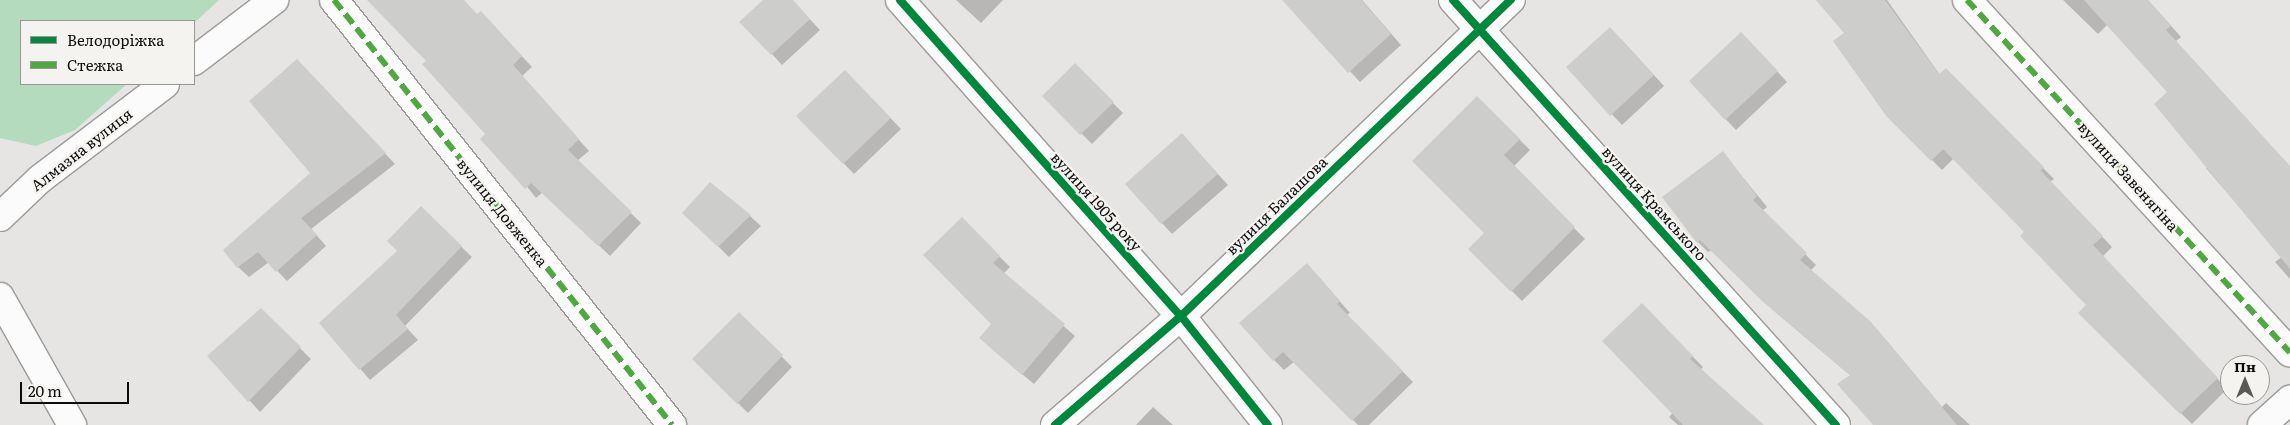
<!DOCTYPE html>
<meta charset="utf-8">
<style>
body{margin:0}
#map{position:relative;width:2290px;height:425px;overflow:hidden;background:#e6e5e3;font-family:Literata,serif}
div>[style]{position:absolute}
.green>*{inset:0;background:#b4dbbd}
.shadow>*{inset:0;background:#0003}
.building>*{inset:0;background:#cdcdcc}
.roads{filter:drop-shadow(1px 0 #9c9b99) drop-shadow(-1px 0 #9c9b99) drop-shadow(0 1px #9c9b99) drop-shadow(0 -1px #9c9b99)}
.minor>*{height:28px;margin:-14px;padding:0 14px;transform-origin:14px;border-radius:14px;background:#fbfbfb}
.tertiary>*{height:28px;margin:-14px;padding:0 14px;transform-origin:14px;border-radius:14px;background:#fbfbfb}
.quiet>*{height:6px;margin-top:-3px;transform-origin:0;background:repeating-linear-gradient(90deg,#50a841 0 12px,transparent 0 18px)}
.cycleway>*{height:8px;margin:-4px;padding:0 4px;transform-origin:4px;border-radius:4px;background:#00873e}
span{translate:-50% -50%;white-space:nowrap;text-align:center;line-height:1.15;-webkit-text-stroke:4.5px #f4f3ef;paint-order:stroke}
.street-label{font-size:15px;color:#0d0c0b}
.legend{position:absolute;left:20px;top:20px;width:175px;height:65px;box-sizing:border-box;background:#f4f3ef;border:1px solid #989794;margin:0;padding:6px 9px;list-style:none;font-size:15px;color:#0d0c0b}
.legend li{display:flex;align-items:center;gap:10px;height:25px}
.legend b{width:25px;border:1px solid #989794}
.north{position:absolute;left:2220px;top:355px;width:50px;height:50px;box-sizing:border-box;background:#f4f3ef;border:1px solid #989794;border-radius:50%;rotate:0deg;font-size:14px;font-weight:700;line-height:20px;text-align:center;color:#0d0c0b}
.north::after{content:'';display:block;margin:auto;width:18px;height:22px;background:#595857;clip-path:polygon(50% 0,100% 100%,50% 72%,0 100%)}
.scale{position:absolute;left:20px;top:382px;width:109px;height:22px;box-sizing:border-box;border:2px solid #0d0c0b;border-top:0;padding-left:6px;font-size:15px;line-height:18px;white-space:nowrap;color:#0d0c0b;-webkit-text-stroke:4px #f4f3ef;paint-order:stroke}
</style>
<div id="map">
<div class="green">
<i style="clip-path:polygon(0 0,219px 0,194px 23px,21px 21px,21px 84px,127px 84px,75px 130px,36px 146px,0 138px)"></i>
</div>
<div class="shadow">
<i style="clip-path:polygon(369px 0,462px 0,477px 16px,491px 23px,532px 67px,522px 76px,589px 151px,577px 161px,641px 223px,610px 256px,543px 192px,536px 198px,428px 61px)"></i>
<i style="clip-path:polygon(765px 0,792px 0,820px 30px,782px 65px,772px 54px)"></i>
<i style="clip-path:polygon(956px 0,1003px 0,981px 23px)"></i>
<i style="clip-path:polygon(1284px 0,1362px 0,1401px 45px,1360px 82px)"></i>
<i style="clip-path:polygon(1818px 0,1887px 0,1940px 75px,1946px 70px,2054px 179px,2050px 182px,2112px 247px,2103px 256px,2227px 389px,2192px 424px,2080px 313px,2088px 305px,2026px 232px,1954px 158px,1942px 170px,1888px 116px,1846px 33px)"></i>
<i style="clip-path:polygon(2063px 0,2148px 0,2181px 37px,2176px 41px,2290px 167px,2290px 279px,2275px 262px,2282px 257px,2206px 168px,2209px 165px,2169px 92px,2108px 24px,2098px 34px)"></i>
<i style="clip-path:polygon(1621px 39px,1664px 86px,1622px 125px,1567px 67px)"></i>
<i style="clip-path:polygon(1752px 44px,1787px 82px,1736px 130px,1690px 81px)"></i>
<i style="clip-path:polygon(1075px 65px,1123px 113px,1092px 144px,1044px 96px)"></i>
<i style="clip-path:polygon(307px 71px,395px 164px,311px 229px,326px 246px,287px 281px,269px 262px,249px 277px,238px 267px,312px 173px)"></i>
<i style="clip-path:polygon(845px 71px,901px 129px,854px 174px,798px 116px)"></i>
<i style="clip-path:polygon(1477px 98px,1530px 150px,1513px 167px,1585px 239px,1522px 301px,1469px 249px,1486px 233px)"></i>
<i style="clip-path:polygon(1192px 146px,1228px 185px,1172px 234px,1126px 184px)"></i>
<i style="clip-path:polygon(1723px 153px,1767px 207px,1762px 211px,1816px 265px,1811px 270px,1881px 334px,1942px 407px,1946px 403px,1970px 425px,1876px 425px,1851px 376px,1773px 310px,1712px 250px,1708px 252px,1698px 242px)"></i>
<i style="clip-path:polygon(421px 208px,472px 257px,405px 326px,418px 340px,370px 380px,321px 323px,399px 251px)"></i>
<i style="clip-path:polygon(684px 213px,750px 216px,761px 226px,729px 257px)"></i>
<i style="clip-path:polygon(962px 219px,1010px 267px,1003px 274px,1075px 336px,1034px 384px,992px 349px,993px 324px)"></i>
<i style="clip-path:polygon(1317px 275px,1350px 313px,1347px 315px,1413px 382px,1369px 425px,1358px 425px,1295px 361px,1284px 370px,1274px 360px)"></i>
<i style="clip-path:polygon(1641px 304px,1703px 367px,1700px 370px,1760px 425px,1678px 425px,1669px 417px,1673px 413px)"></i>
<i style="clip-path:polygon(261px 310px,311px 359px,260px 412px,209px 356px)"></i>
<i style="clip-path:polygon(739px 313px,792px 367px,748px 413px,693px 359px)"></i>
<i style="clip-path:polygon(1153px 407px,1173px 425px,1136px 425px)"></i>
</div>
<div class="building">
<i style="clip-path:polygon(367px 0,464px 0,477px 14px,481px 11px,522px 56px,513px 65px,579px 139px,568px 150px,632px 212px,598px 246px,531px 183px,525px 189px,480px 139px,485px 134px,422px 64px,426px 61px)"></i>
<i style="clip-path:polygon(763px 0,793px 0,810px 19px,771px 55px,739px 22px)"></i>
<i style="clip-path:polygon(1282px 0,1361px 0,1391px 34px,1348px 73px)"></i>
<i style="clip-path:polygon(1816px 0,1885px 0,1939px 74px,1946px 68px,2044px 167px,2041px 171px,2103px 236px,2093px 245px,2218px 378px,2180px 414px,2078px 313px,2086px 305px,2020px 236px,2024px 232px,1943px 149px,1931px 161px,1887px 117px,1833px 41px,1844px 33px)"></i>
<i style="clip-path:polygon(2084px 0,2148px 0,2171px 26px,2166px 30px,2290px 166px,2290px 269px,2154px 104px,2167px 92px)"></i>
<i style="clip-path:polygon(1610px 27px,1654px 75px,1610px 116px,1566px 67px)"></i>
<i style="clip-path:polygon(1741px 32px,1778px 71px,1725px 120px,1689px 81px)"></i>
<i style="clip-path:polygon(297px 59px,386px 153px,301px 218px,317px 235px,276px 272px,258px 252px,237px 268px,223px 250px,310px 173px,249px 101px)"></i>
<i style="clip-path:polygon(1075px 63px,1114px 102px,1080px 135px,1042px 96px)"></i>
<i style="clip-path:polygon(845px 70px,891px 118px,843px 164px,796px 116px)"></i>
<i style="clip-path:polygon(1477px 96px,1520px 139px,1504px 155px,1575px 227px,1511px 292px,1468px 249px,1484px 233px,1412px 161px)"></i>
<i style="clip-path:polygon(1182px 133px,1218px 174px,1161px 224px,1125px 184px)"></i>
<i style="clip-path:polygon(1723px 151px,1757px 196px,1753px 200px,1807px 253px,1800px 260px,1871px 322px,1957px 425px,1873px 425px,1837px 384px,1850px 375px,1761px 300px,1700px 240px,1697px 243px,1662px 197px)"></i>
<i style="clip-path:polygon(710px 182px,751px 215px,718px 247px,682px 213px)"></i>
<i style="clip-path:polygon(421px 206px,462px 246px,396px 315px,408px 329px,359px 370px,319px 323px,397px 251px,387px 241px)"></i>
<i style="clip-path:polygon(962px 217px,1000px 256px,993px 263px,1065px 324px,1022px 375px,979px 338px,991px 324px,923px 255px)"></i>
<i style="clip-path:polygon(1307px 263px,1340px 301px,1337px 304px,1403px 371px,1352px 421px,1283px 352px,1273px 361px,1239px 323px)"></i>
<i style="clip-path:polygon(1642px 303px,1693px 356px,1690px 359px,1764px 425px,1683px 425px,1602px 341px)"></i>
<i style="clip-path:polygon(261px 308px,301px 347px,248px 402px,207px 356px)"></i>
<i style="clip-path:polygon(739px 312px,783px 355px,737px 404px,692px 359px)"></i>
</div>
<div class="roads">
<div class="minor">
<i style="left:334px;top:0;width:543px;rotate:51.5deg"></i>
<i style="left:900px;top:0;width:423px;rotate:48.4deg"></i>
<i style="left:1181px;top:316px;width:139px;rotate:51.4deg"></i>
<i style="left:1453px;top:0;width:572px;rotate:47.98deg"></i>
<i style="left:1967px;top:0;width:478px;rotate:47.5deg"></i>
<i style="left:1055px;top:425px;width:167px;rotate:-40.9deg"></i>
<i style="left:1181px;top:316px;width:457px;rotate:-43.8deg"></i>
<i style="left:2262px;top:425px;width:38px;rotate:-42deg"></i>
</div>
<div class="tertiary">
<i style="left:194px;top:61px;width:101px;rotate:-37.3deg"></i>
<i style="left:0;top:217px;width:55px;rotate:-43.5deg"></i>
<i style="left:40px;top:179px;width:157px;rotate:-37.2deg"></i>
<i style="left:0;top:297px;width:147px;rotate:60.6deg"></i>
</div>
</div>
<div class="quiet">
<i style="left:334px;top:0;width:543px;rotate:51.5deg"></i>
<i style="left:1967px;top:0;width:478px;rotate:47.5deg"></i>
</div>
<div class="cycleway">
<i style="left:900px;top:0;width:423px;rotate:48.4deg"></i>
<i style="left:1181px;top:316px;width:139px;rotate:51.4deg"></i>
<i style="left:1453px;top:0;width:572px;rotate:47.98deg"></i>
<i style="left:1055px;top:425px;width:167px;rotate:-40.9deg"></i>
<i style="left:1181px;top:316px;width:457px;rotate:-43.8deg"></i>
</div>
<div class="street-label">
<span style="left:81px;top:149px;rotate:-38deg">Алмазна вулиця</span>
<span style="left:2129px;top:176px;rotate:48deg">вулиця Завенягіна</span>
<span style="left:1097px;top:201px;rotate:48deg">вулиця 1905 року</span>
<span style="left:1655px;top:203px;rotate:48deg">вулиця Крамського</span>
<span style="left:1276px;top:205px;rotate:-44deg">вулиця Балашова</span>
<span style="left:503px;top:212px;rotate:51deg">вулиця Довженка</span>
</div>
<ul class="legend">
<li><b style="height:6px;background:#00873e"></b>Велодоріжка</li>
<li><b style="height:6px;background:#50a841"></b>Стежка</li>
</ul>
<div class="north">Пн</div>
<div class="scale">20 m</div>
</div>
